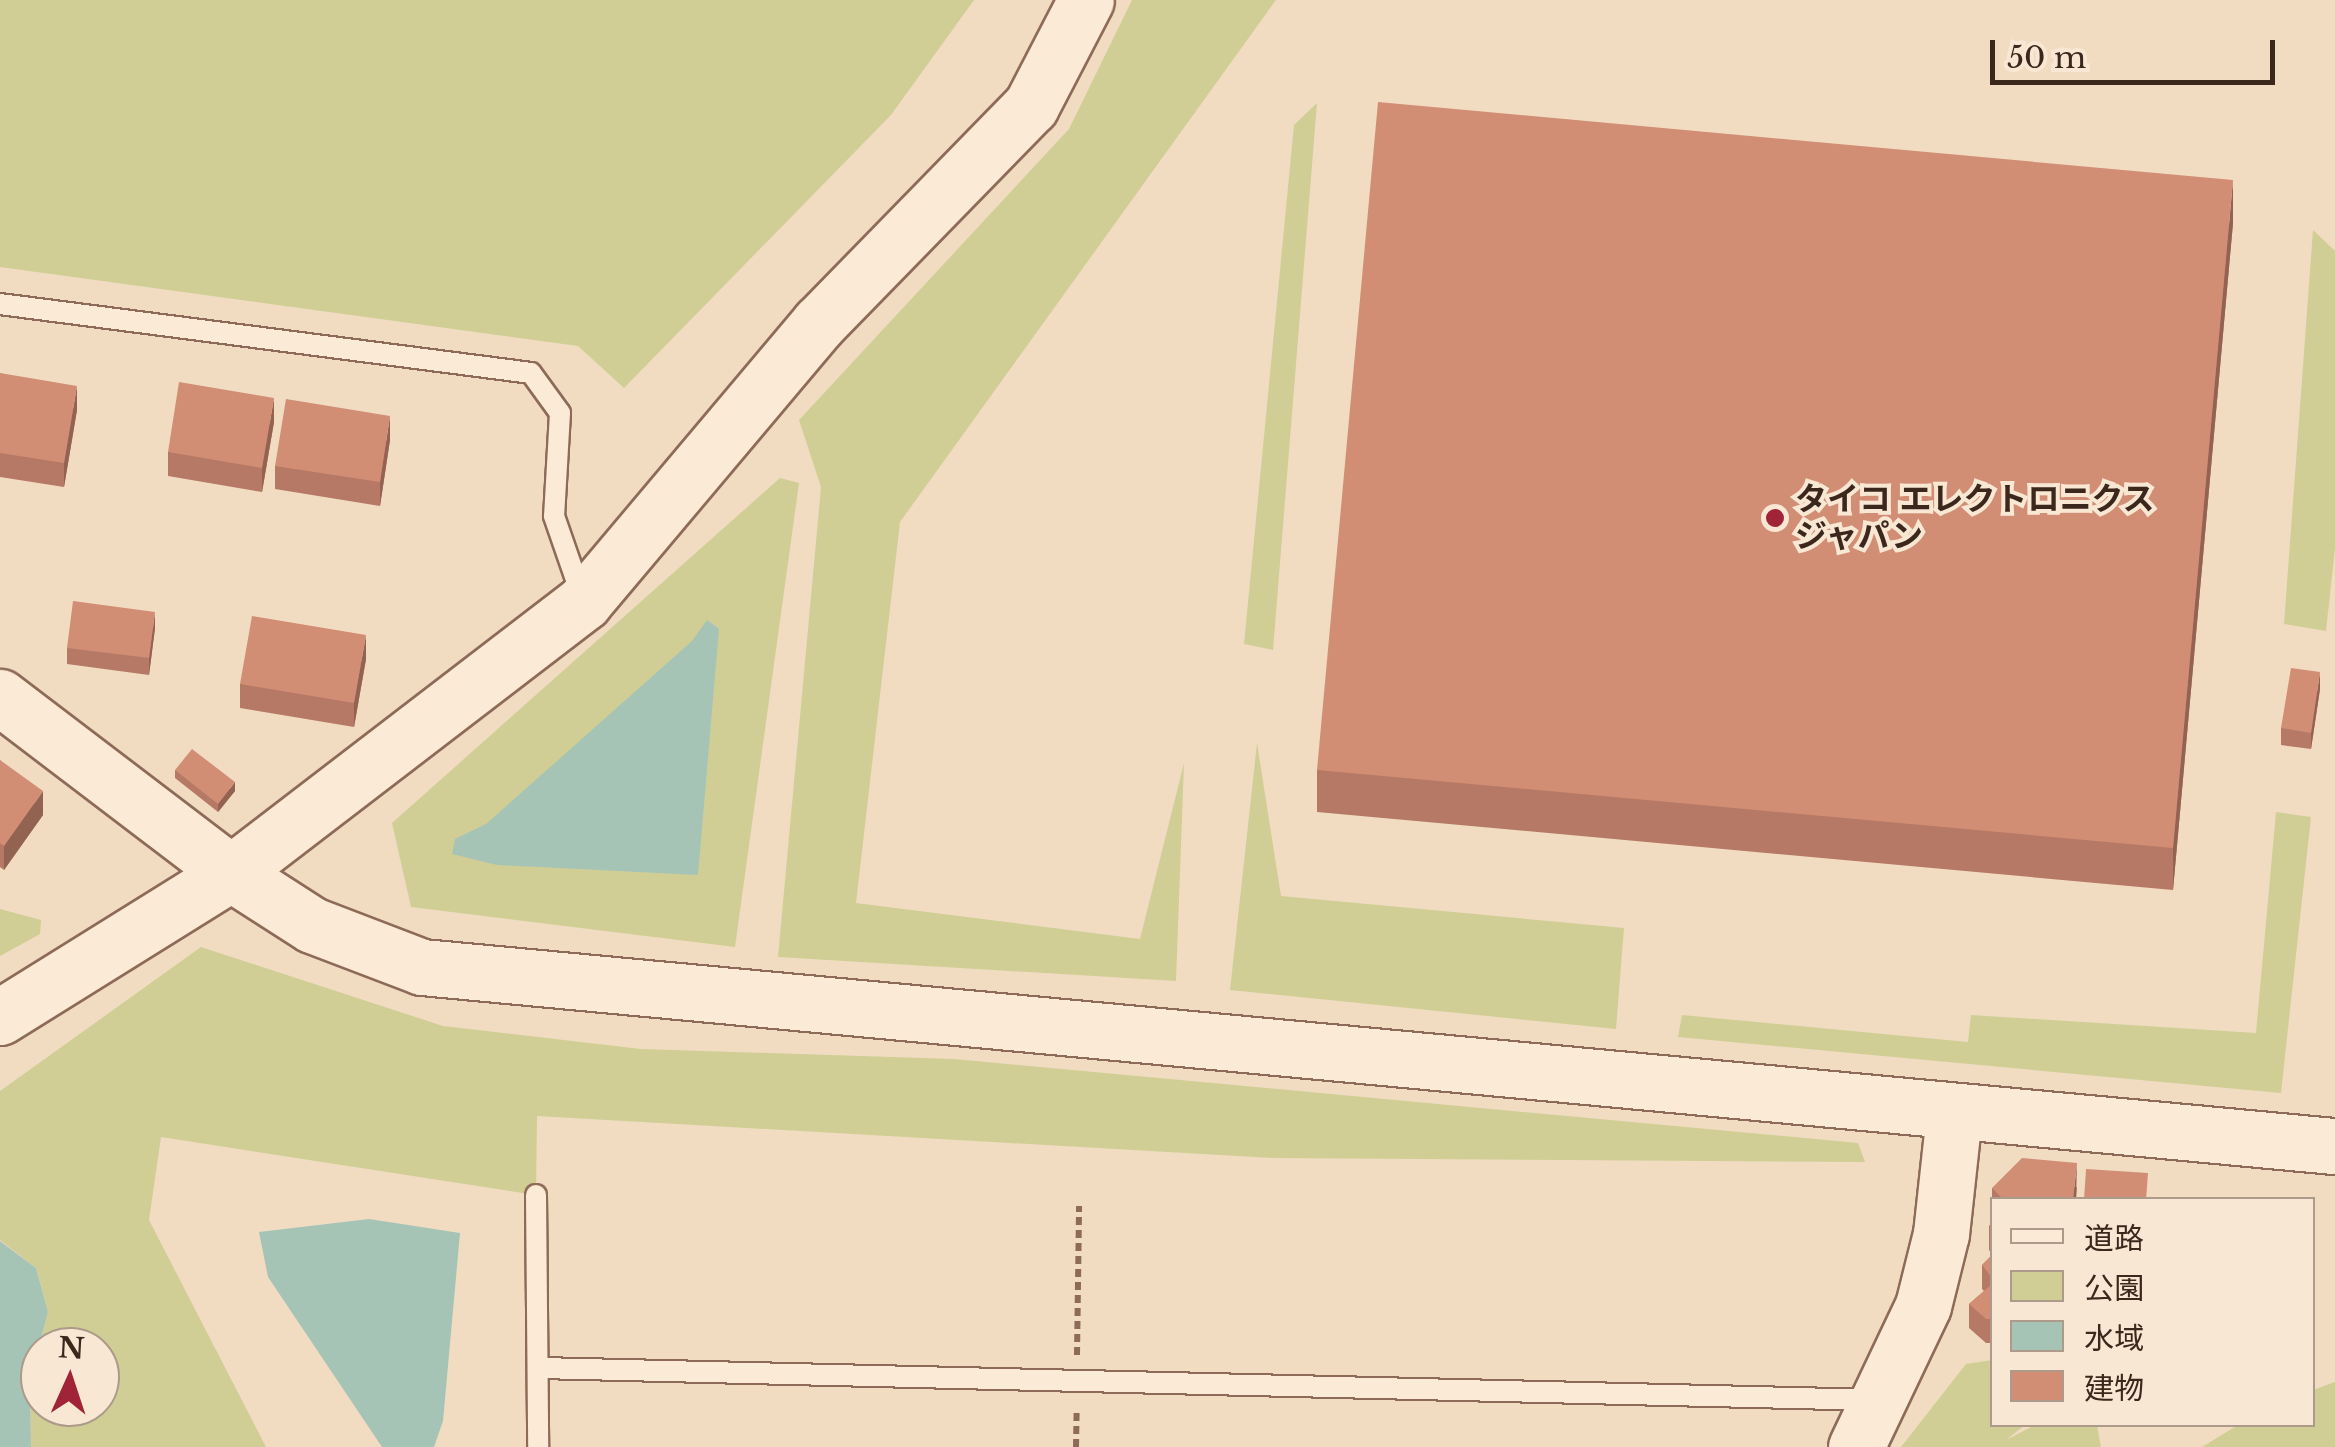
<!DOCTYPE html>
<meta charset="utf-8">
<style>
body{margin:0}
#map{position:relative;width:2335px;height:1447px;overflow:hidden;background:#f1dcc2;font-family:"Libre Baskerville","Noto Sans JP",serif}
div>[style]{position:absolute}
.green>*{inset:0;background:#d0ce95}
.water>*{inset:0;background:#a5c4b6}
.path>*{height:6px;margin-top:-3px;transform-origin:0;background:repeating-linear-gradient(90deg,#8d6b58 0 8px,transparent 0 13px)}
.roads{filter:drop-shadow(2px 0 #8d6b58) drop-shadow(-2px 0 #8d6b58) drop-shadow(0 2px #8d6b58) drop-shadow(0 -2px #8d6b58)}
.lane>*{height:20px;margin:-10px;padding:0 10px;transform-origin:10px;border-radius:10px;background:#fbead6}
.secondary>*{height:55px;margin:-27.5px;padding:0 27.5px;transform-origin:27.5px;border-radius:27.5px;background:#fbead6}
.wall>*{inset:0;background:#b57965}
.shaded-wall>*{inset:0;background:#936352}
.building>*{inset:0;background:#d28d75}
.dots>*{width:28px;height:28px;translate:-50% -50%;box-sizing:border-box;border:5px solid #f8e7d3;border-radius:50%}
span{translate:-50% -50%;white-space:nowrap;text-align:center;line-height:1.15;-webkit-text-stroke:8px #f8e7d3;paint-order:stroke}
.poi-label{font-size:32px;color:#3c271d;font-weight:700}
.left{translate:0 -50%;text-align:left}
.legend{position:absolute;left:1990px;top:1197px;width:325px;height:230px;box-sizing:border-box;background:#f8e7d3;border:2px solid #ad9a8a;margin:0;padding:12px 18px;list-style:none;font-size:30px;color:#3c271d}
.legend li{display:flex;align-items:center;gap:20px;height:50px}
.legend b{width:50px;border:2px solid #ad9a8a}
.north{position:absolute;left:20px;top:1327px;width:100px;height:100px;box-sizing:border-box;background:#f8e7d3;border:2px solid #ad9a8a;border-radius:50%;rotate:3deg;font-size:28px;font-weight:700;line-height:40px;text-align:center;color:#3c271d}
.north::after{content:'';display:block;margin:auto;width:35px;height:45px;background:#a02338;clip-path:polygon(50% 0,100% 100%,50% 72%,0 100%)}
.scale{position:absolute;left:1990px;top:40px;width:285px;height:45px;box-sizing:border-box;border:5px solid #3c271d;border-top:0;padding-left:12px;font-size:30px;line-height:35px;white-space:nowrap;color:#3c271d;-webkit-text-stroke:8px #f8e7d3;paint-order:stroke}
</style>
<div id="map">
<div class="green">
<i style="clip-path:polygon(0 0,974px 0,891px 115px,624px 388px,578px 346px,0 267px)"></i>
<i style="clip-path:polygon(1132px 0,1276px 0,900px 522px,856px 903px,1140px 939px,1184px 763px,1176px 981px,778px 957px,821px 487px,799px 420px,1069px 129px)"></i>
<i style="clip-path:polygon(1317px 103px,1273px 650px,1244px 644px,1294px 125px)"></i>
<i style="clip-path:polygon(2313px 230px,2335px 251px,2335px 548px,2326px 631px,2284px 624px)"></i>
<i style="clip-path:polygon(780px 478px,799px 483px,735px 947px,411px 907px,392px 823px)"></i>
<i style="clip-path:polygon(1257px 743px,1281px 896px,1624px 928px,1616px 1029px,1230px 990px)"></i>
<i style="clip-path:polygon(2276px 812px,2311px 817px,2281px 1093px,1678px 1037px,1682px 1015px,1968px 1042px,1971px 1015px,2256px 1033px)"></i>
<i style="clip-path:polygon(0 909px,41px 920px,40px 934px,0 956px)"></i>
<i style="clip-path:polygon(evenodd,201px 947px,443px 1026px,641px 1049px,954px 1059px,1858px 1143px,1865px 1162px,1272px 1158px,537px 1116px,536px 1195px,161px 1137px,149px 1220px,266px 1447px,31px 1447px,30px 1381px,48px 1312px,36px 1268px,0 1240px,0 1091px,201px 947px,40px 1347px,100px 1347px,100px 1407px,40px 1407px,40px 1347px)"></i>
<i style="clip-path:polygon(1992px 1360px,1992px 1424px,2025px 1425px,2006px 1440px,2035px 1425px,2097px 1425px,2101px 1447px,1901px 1447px,1966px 1364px)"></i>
<i style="clip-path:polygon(2335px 1382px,2335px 1447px,2202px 1447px,2238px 1425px,2312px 1424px,2313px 1390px)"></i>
</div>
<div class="water">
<i style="clip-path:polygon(707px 620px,719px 629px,698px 875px,497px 865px,452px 854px,455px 839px,486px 824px,692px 641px)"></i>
<i style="clip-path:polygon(369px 1219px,460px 1233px,443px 1421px,434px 1447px,382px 1447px,268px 1277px,259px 1232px)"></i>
<i style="clip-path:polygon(0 1241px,36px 1268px,48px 1312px,30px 1381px,31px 1447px,0 1447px)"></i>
</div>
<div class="path">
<i style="left:1077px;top:1355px;width:149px;rotate:-89.2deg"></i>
<i style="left:1076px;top:1447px;width:39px;rotate:-89deg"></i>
</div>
<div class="roads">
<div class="lane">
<i style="left:0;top:304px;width:535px;rotate:7.4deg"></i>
<i style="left:531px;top:373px;width:49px;rotate:54.1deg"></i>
<i style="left:560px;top:413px;width:103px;rotate:93.3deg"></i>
<i style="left:554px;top:516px;width:86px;rotate:70.9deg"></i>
<i style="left:536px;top:1195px;width:252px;rotate:89.5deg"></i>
<i style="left:539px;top:1368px;width:1337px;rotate:1.37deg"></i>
</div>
<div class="secondary">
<i style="left:0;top:697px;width:290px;rotate:37.3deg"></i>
<i style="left:231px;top:873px;width:96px;rotate:32.7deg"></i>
<i style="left:312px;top:925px;width:118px;rotate:20.9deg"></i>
<i style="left:422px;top:967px;width:1921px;rotate:5.35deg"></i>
<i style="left:0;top:1017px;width:272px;rotate:-31.9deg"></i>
<i style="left:231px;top:873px;width:445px;rotate:-37.5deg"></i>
<i style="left:584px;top:602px;width:365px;rotate:-49.9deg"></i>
<i style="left:819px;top:323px;width:303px;rotate:-45.7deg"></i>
<i style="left:1031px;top:106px;width:119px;rotate:-62.6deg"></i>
<i style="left:1856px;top:1447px;width:156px;rotate:-64.6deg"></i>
<i style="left:1923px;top:1306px;width:74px;rotate:-76deg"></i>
<i style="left:1941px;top:1234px;width:120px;rotate:-83.8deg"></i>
</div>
</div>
<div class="wall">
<i style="clip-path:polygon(2233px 223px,2173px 890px,1317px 812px,1317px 770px)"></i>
<i style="clip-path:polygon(0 373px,77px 410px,64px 487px,0 477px)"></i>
<i style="clip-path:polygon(274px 422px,262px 492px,168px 476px,168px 452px)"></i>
<i style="clip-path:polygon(390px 440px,380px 506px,275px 489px,275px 466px)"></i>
<i style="clip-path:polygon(155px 628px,149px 675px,67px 664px,67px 648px)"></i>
<i style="clip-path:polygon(366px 659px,354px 727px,240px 708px,240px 684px)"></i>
<i style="clip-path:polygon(2320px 689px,2311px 749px,2281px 745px,2281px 728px)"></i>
<i style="clip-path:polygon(0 760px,43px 815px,4px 870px,0 867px)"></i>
<i style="clip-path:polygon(175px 770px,235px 791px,218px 812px,175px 778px)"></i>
<i style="clip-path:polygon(2077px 1187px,2076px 1200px,1992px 1200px,1992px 1212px,1992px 1188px)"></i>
<i style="clip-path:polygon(1992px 1222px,1992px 1254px,1989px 1250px,1989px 1226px)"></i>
<i style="clip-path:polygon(1992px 1255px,1992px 1343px,1986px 1343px,1969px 1328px,1969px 1304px,1984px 1291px,1982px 1289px,1982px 1265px)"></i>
</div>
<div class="shaded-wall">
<i style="clip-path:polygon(2233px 180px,2233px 223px,2173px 890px,2173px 848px)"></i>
<i style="clip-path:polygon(77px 386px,77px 410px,64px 487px,64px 463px)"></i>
<i style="clip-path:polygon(274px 398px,274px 422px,262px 492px,262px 468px)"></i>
<i style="clip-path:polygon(390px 416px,390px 440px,380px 506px,380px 482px)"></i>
<i style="clip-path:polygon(155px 612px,155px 628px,149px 675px,149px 658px)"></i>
<i style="clip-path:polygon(366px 635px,366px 659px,354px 727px,354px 703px)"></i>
<i style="clip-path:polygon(2320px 672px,2320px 689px,2311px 749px,2311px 733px)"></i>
<i style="clip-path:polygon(235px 782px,235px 791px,218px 812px,218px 804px)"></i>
<i style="clip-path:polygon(43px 791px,43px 815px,4px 870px,4px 846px)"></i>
<i style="clip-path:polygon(2077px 1163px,2076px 1200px,2073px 1200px)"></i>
</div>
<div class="building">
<i style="clip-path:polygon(1378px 102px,2233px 180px,2173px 848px,1317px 770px)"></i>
<i style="clip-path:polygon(0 373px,77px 386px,64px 463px,0 453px)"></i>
<i style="clip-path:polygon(179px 382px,274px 398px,262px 468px,168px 452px)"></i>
<i style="clip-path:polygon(286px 399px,390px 416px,380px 482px,275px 466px)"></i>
<i style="clip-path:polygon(73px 601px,155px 612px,149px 658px,67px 648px)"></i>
<i style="clip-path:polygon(252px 616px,366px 635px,354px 703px,240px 684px)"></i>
<i style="clip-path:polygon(2291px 668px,2320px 672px,2311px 733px,2281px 728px)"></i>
<i style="clip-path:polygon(192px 749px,235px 782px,218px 804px,175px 770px)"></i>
<i style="clip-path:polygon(0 760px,43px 791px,4px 846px,0 843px)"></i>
<i style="clip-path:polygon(2022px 1158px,2077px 1163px,2073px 1200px,2004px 1200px,1992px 1188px)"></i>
<i style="clip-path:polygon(2086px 1169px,2148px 1173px,2146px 1200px,2084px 1200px)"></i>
<i style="clip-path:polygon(1992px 1255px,1992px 1278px,1982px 1265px)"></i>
<i style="clip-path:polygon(1992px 1284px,1992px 1319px,1986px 1319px,1969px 1304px)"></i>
</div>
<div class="dots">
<i style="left:1775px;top:518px;background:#a02338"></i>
</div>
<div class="poi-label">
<span class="left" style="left:1795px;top:518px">タイコ エレクトロニクス<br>ジャパン</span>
</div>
<ul class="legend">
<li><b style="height:12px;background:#fbead6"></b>道路</li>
<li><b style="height:28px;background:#d0ce95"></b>公園</li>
<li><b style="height:28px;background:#a5c4b6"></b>水域</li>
<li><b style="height:28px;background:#d28d75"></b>建物</li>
</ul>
<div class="north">N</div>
<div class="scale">50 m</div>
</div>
